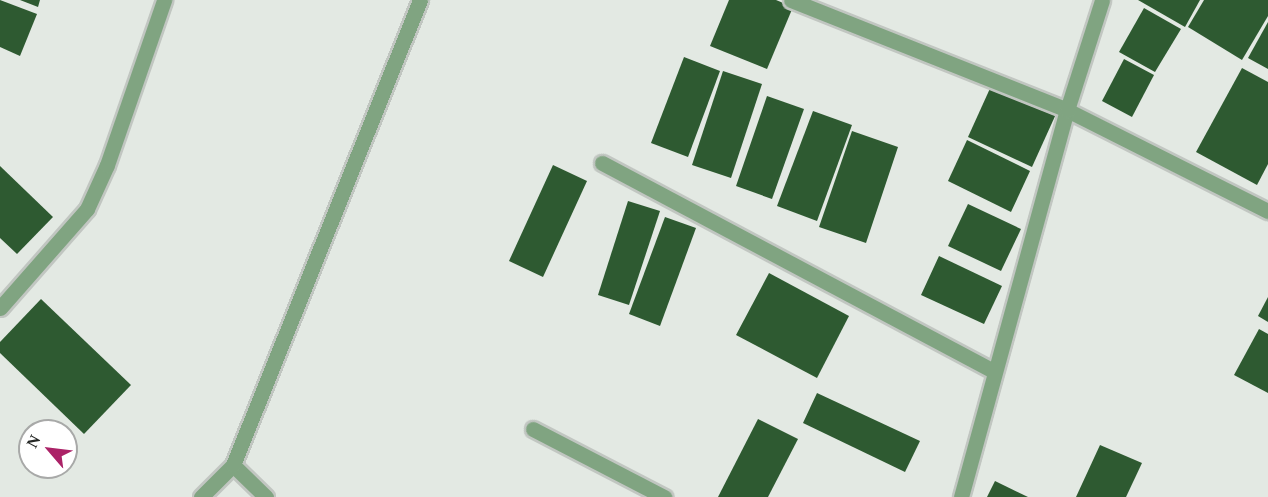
<!DOCTYPE html>
<style>
body{margin:0}
#map{position:relative;width:1268px;height:497px;overflow:hidden;background:#e3e9e3;font-family:"Times New Roman",serif}
div>[style]{position:absolute}
.building>*{inset:0;background:#2e5a31}
.roads{filter:drop-shadow(2px 0 #c1c6c1) drop-shadow(-2px 0 #c1c6c1) drop-shadow(0 2px #c1c6c1) drop-shadow(0 -2px #c1c6c1)}
.street>*{height:15px;margin:-7.5px;padding:0 7.5px;transform-origin:7.5px;border-radius:7.5px;background:#80a481}
span{translate:-50% -50%;white-space:nowrap;text-align:center;line-height:1.15;-webkit-text-stroke:6px #fff;paint-order:stroke}
.north{position:absolute;left:18px;top:419px;width:60px;height:60px;box-sizing:border-box;background:#fff;border:2px solid #a8a9a8;border-radius:50%;rotate:298deg;font-size:16px;font-weight:700;line-height:24px;text-align:center;color:#262826}
.north::after{content:'';display:block;margin:auto;width:21px;height:27px;background:#ab2267;clip-path:polygon(50% 0,100% 100%,50% 72%,0 100%)}
</style>
<div id="map">
<div class="building">
<i style="clip-path:polygon(0 0,37px 14px,20px 56px,0 47px)"></i>
<i style="clip-path:polygon(20px 0,40px 0,38px 7px)"></i>
<i style="clip-path:polygon(729px 0,776px 0,793px 7px,767px 69px,710px 46px)"></i>
<i style="clip-path:polygon(1138px 0,1200px 0,1185px 27px)"></i>
<i style="clip-path:polygon(1204px 0,1268px 0,1268px 16px,1242px 60px,1188px 27px)"></i>
<i style="clip-path:polygon(1144px 8px,1181px 29px,1155px 72px,1119px 52px)"></i>
<i style="clip-path:polygon(1268px 22px,1268px 69px,1248px 58px)"></i>
<i style="clip-path:polygon(684px 57px,720px 71px,688px 157px,651px 143px)"></i>
<i style="clip-path:polygon(1124px 59px,1154px 75px,1132px 117px,1102px 101px)"></i>
<i style="clip-path:polygon(1242px 68px,1268px 82px,1268px 164px,1257px 185px,1196px 152px)"></i>
<i style="clip-path:polygon(723px 71px,762px 84px,731px 178px,692px 165px)"></i>
<i style="clip-path:polygon(992px 84px,1056px 114px,1032px 167px,968px 137px)"></i>
<i style="clip-path:polygon(767px 96px,804px 109px,772px 199px,736px 186px)"></i>
<i style="clip-path:polygon(813px 111px,852px 125px,817px 221px,777px 206px)"></i>
<i style="clip-path:polygon(852px 131px,898px 147px,866px 243px,819px 227px)"></i>
<i style="clip-path:polygon(967px 140px,1030px 171px,1011px 212px,948px 181px)"></i>
<i style="clip-path:polygon(553px 165px,587px 181px,543px 277px,509px 261px)"></i>
<i style="clip-path:polygon(0 166px,53px 217px,17px 254px,0 238px)"></i>
<i style="clip-path:polygon(628px 201px,660px 211px,629px 305px,598px 295px)"></i>
<i style="clip-path:polygon(968px 204px,1021px 229px,1001px 271px,948px 246px)"></i>
<i style="clip-path:polygon(665px 217px,696px 228px,660px 326px,629px 314px)"></i>
<i style="clip-path:polygon(939px 256px,1002px 286px,984px 324px,921px 295px)"></i>
<i style="clip-path:polygon(769px 273px,849px 316px,817px 378px,736px 335px)"></i>
<i style="clip-path:polygon(1268px 297px,1268px 322px,1258px 316px)"></i>
<i style="clip-path:polygon(41px 299px,131px 385px,84px 434px,0 353px,0 342px)"></i>
<i style="clip-path:polygon(1259px 329px,1268px 334px,1268px 393px,1234px 375px)"></i>
<i style="clip-path:polygon(817px 393px,920px 441px,905px 472px,803px 423px)"></i>
<i style="clip-path:polygon(758px 419px,798px 439px,768px 497px,718px 497px)"></i>
<i style="clip-path:polygon(1100px 445px,1142px 463px,1126px 497px,1076px 497px)"></i>
<i style="clip-path:polygon(995px 481px,1028px 497px,987px 497px)"></i>
</div>
<div class="roads">
<div class="street">
<i style="left:791px;top:0;width:297px;rotate:21.7deg"></i>
<i style="left:1067px;top:110px;width:225px;rotate:26.7deg"></i>
<i style="left:602px;top:163px;width:443px;rotate:28deg"></i>
<i style="left:0;top:308px;width:132px;rotate:-48.7deg"></i>
<i style="left:87px;top:209px;width:48px;rotate:-65.6deg"></i>
<i style="left:107px;top:165px;width:175px;rotate:-70.9deg"></i>
<i style="left:533px;top:429px;width:148px;rotate:27.4deg"></i>
<i style="left:233px;top:465px;width:46px;rotate:44.1deg"></i>
<i style="left:201px;top:497px;width:45px;rotate:-45deg"></i>
<i style="left:233px;top:465px;width:501px;rotate:-68.09deg"></i>
<i style="left:961px;top:497px;width:401px;rotate:-74.7deg"></i>
<i style="left:1067px;top:110px;width:115px;rotate:-72.3deg"></i>
</div>
</div>
<div class="north">N</div>
</div>
